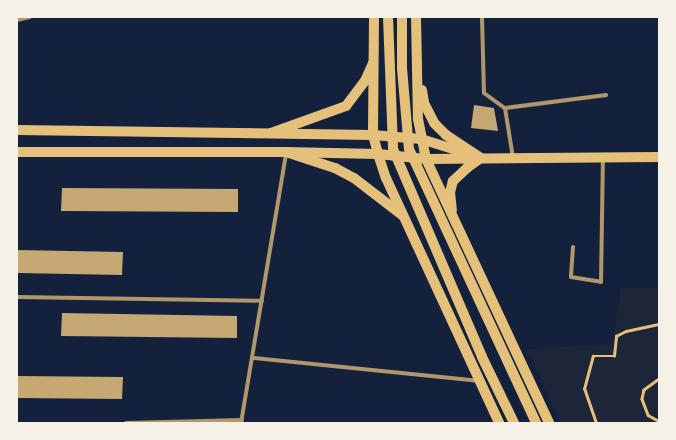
<!DOCTYPE html>
<style>
body{margin:0}
#map{position:relative;width:676px;height:440px;overflow:hidden;background:#14213d;font-family:"Libre Baskerville",serif}
div>[style]{position:absolute}
.green>*{inset:0;background:#1d2539}
.building>*{inset:0;background:#c6a872}
.path>*{height:2.5px;margin:-1.25px;padding:0 1.25px;transform-origin:1.25px;border-radius:1.25px;background:#e5c07b}
.minor>*{height:4px;margin:-2px;padding:0 2px;transform-origin:2px;border-radius:2px;background:#b1986c}
.primary>*{height:10px;margin:-5px;padding:0 5px;transform-origin:5px;border-radius:5px;background:#e5c07b}
.trunk>*{height:10px;margin:-5px;padding:0 5px;transform-origin:5px;border-radius:5px;background:#e5c07b}
span{translate:-50% -50%;white-space:nowrap;text-align:center;line-height:1.15;-webkit-text-stroke:3px #f6f1e7;paint-order:stroke}
.frame{position:absolute;inset:0;border:18px solid #f6f1e7;pointer-events:none}
</style>
<div id="map">
<div class="green">
<i style="clip-path:polygon(621px 288px,659px 288px,659px 423px,561px 423px,527px 349px,613px 344px)"></i>
</div>
<div class="building">
<i style="clip-path:polygon(474px 105px,494px 108px,498px 131px,471px 128px)"></i>
<i style="clip-path:polygon(62px 188px,238px 189px,238px 212px,61px 211px)"></i>
<i style="clip-path:polygon(17px 250px,123px 252px,122px 275px,17px 273px)"></i>
<i style="clip-path:polygon(62px 313px,237px 316px,237px 338px,61px 336px)"></i>
<i style="clip-path:polygon(17px 376px,123px 377px,122px 399px,17px 398px)"></i>
</div>
<div class="path">
<i style="left:659px;top:379px;width:19px;rotate:144deg"></i>
<i style="left:644px;top:390px;width:9px;rotate:103deg"></i>
<i style="left:642px;top:399px;width:17px;rotate:69deg"></i>
<i style="left:648px;top:415px;width:13px;rotate:29deg"></i>
<i style="left:596px;top:423px;width:36px;rotate:-109deg"></i>
<i style="left:584px;top:389px;width:34px;rotate:-75deg"></i>
<i style="left:593px;top:356px;width:21px"></i>
<i style="left:614px;top:356px;width:20px;rotate:-84deg"></i>
<i style="left:616px;top:336px;width:11px;rotate:-27deg"></i>
<i style="left:626px;top:331px;width:34px;rotate:-12deg"></i>
</div>
<div class="minor">
<i style="left:482px;top:17px;width:76px;rotate:88.5deg"></i>
<i style="left:484px;top:93px;width:26px;rotate:36deg"></i>
<i style="left:505px;top:108px;width:51px;rotate:80.9deg"></i>
<i style="left:17px;top:20px;width:13px;rotate:-13deg"></i>
<i style="left:505px;top:108px;width:102px;rotate:-7.3deg"></i>
<i style="left:573px;top:247px;width:30px;rotate:94deg"></i>
<i style="left:571px;top:277px;width:30px;rotate:9deg"></i>
<i style="left:601px;top:282px;width:124px;rotate:-89.1deg"></i>
<i style="left:17px;top:297px;width:245px;rotate:0.9deg"></i>
<i style="left:253px;top:358px;width:226px;rotate:5.8deg"></i>
<i style="left:126px;top:423px;width:116px;rotate:-1.5deg"></i>
<i style="left:241px;top:423px;width:274px;rotate:-80.5deg"></i>
</div>
<div class="primary">
<i style="left:17px;top:130px;width:356px;rotate:0.8deg"></i>
<i style="left:373px;top:135px;width:48px;rotate:4.8deg"></i>
<i style="left:421px;top:139px;width:53px;rotate:17.4deg"></i>
<i style="left:17px;top:152px;width:269px"></i>
<i style="left:286px;top:152px;width:92px;rotate:1.2deg"></i>
<i style="left:378px;top:154px;width:48px;rotate:5.9deg"></i>
<i style="left:426px;top:159px;width:233px;rotate:-0.5deg"></i>
</div>
<div class="trunk">
<i style="left:374px;top:17px;width:118px;rotate:90.5deg"></i>
<i style="left:373px;top:135px;width:20px;rotate:75deg"></i>
<i style="left:378px;top:154px;width:25px;rotate:72deg"></i>
<i style="left:386px;top:178px;width:270px;rotate:65.2deg"></i>
<i style="left:388px;top:17px;width:132px;rotate:87.8deg"></i>
<i style="left:393px;top:149px;width:226px;rotate:66.8deg"></i>
<i style="left:482px;top:357px;width:73px;rotate:64.1deg"></i>
<i style="left:402px;top:17px;width:51px;rotate:90deg"></i>
<i style="left:402px;top:68px;width:81px;rotate:85.1deg"></i>
<i style="left:409px;top:149px;width:302px;rotate:65.1deg"></i>
<i style="left:416px;top:17px;width:102px;rotate:88.9deg"></i>
<i style="left:418px;top:119px;width:41px;rotate:78.7deg"></i>
<i style="left:426px;top:159px;width:291px;rotate:65deg"></i>
<i style="left:422px;top:90px;width:13px;rotate:81deg"></i>
<i style="left:424px;top:103px;width:22px;rotate:63deg"></i>
<i style="left:434px;top:123px;width:17px;rotate:45deg"></i>
<i style="left:446px;top:135px;width:42px;rotate:33.3deg"></i>
<i style="left:481px;top:158px;width:16px;rotate:145deg"></i>
<i style="left:468px;top:167px;width:21px;rotate:137deg"></i>
<i style="left:453px;top:181px;width:11px;rotate:105deg"></i>
<i style="left:450px;top:192px;width:18px;rotate:84deg"></i>
<i style="left:271px;top:133px;width:80px;rotate:-19.8deg"></i>
<i style="left:346px;top:106px;width:31px;rotate:-53deg"></i>
<i style="left:365px;top:81px;width:20px;rotate:-66deg"></i>
<i style="left:286px;top:152px;width:52px;rotate:18.1deg"></i>
<i style="left:335px;top:168px;width:21px;rotate:28deg"></i>
<i style="left:354px;top:178px;width:61px;rotate:37.6deg"></i>
</div>
<div class="frame"></div>
</div>
